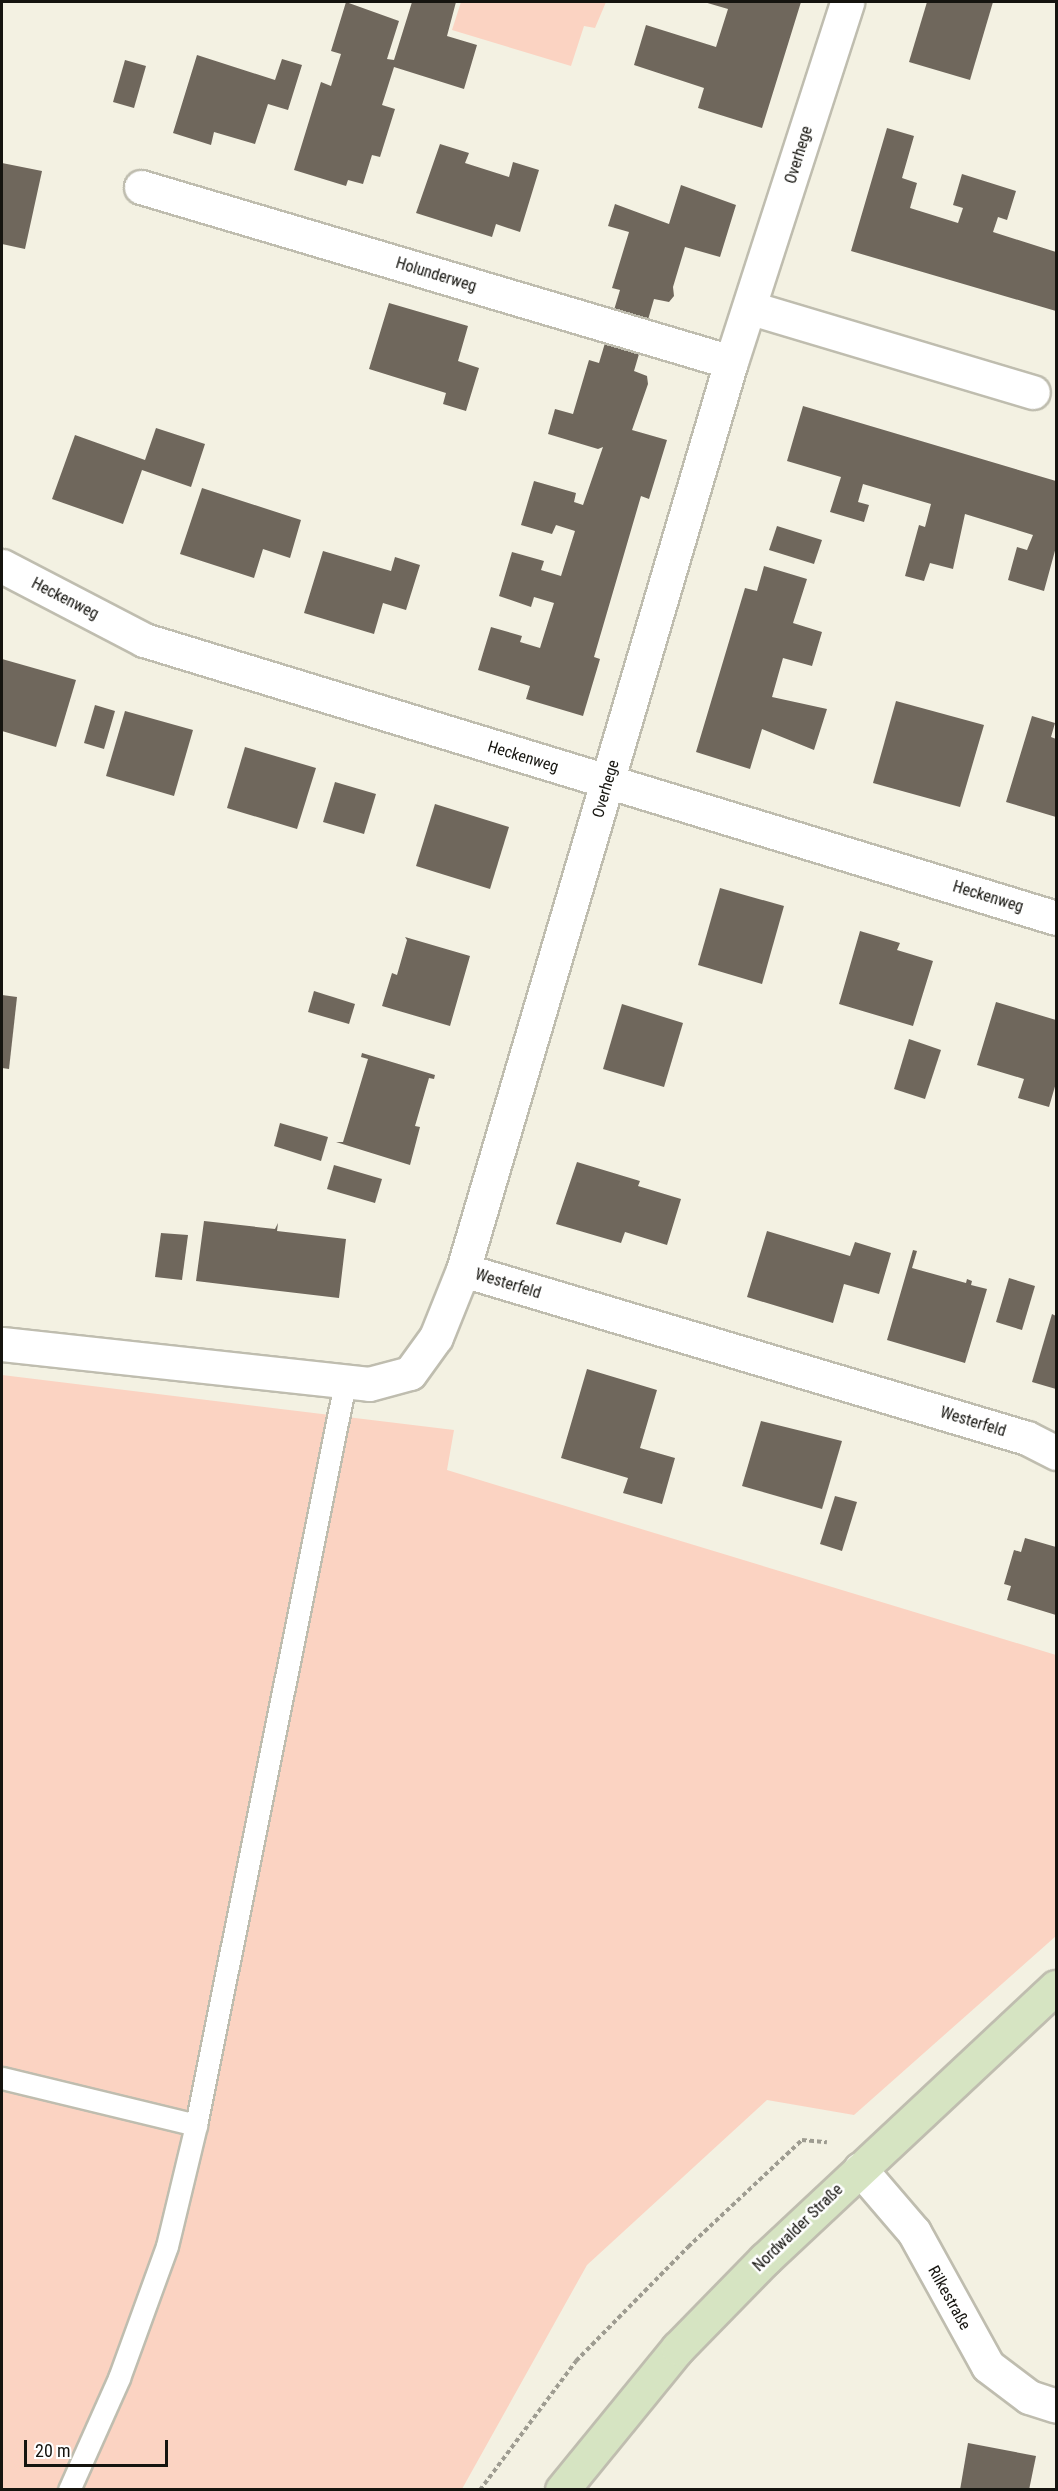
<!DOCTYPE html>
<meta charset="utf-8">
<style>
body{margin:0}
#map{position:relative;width:1058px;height:2491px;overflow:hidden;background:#f3f1e2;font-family:"Roboto Condensed",sans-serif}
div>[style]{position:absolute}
.green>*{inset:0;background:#fbd3c2}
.building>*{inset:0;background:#6f675c}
.path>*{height:4px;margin-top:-2px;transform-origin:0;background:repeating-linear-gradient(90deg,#9e9c91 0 4.5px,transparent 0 7.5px)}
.roads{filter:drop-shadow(2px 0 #bfbdaf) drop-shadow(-2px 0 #bfbdaf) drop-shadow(0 2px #bfbdaf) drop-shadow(0 -2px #bfbdaf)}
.lane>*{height:21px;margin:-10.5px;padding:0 10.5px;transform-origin:10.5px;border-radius:10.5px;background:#fff}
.street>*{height:33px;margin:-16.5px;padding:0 16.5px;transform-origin:16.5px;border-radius:16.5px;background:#fff}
.secondary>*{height:33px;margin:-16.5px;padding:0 16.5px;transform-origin:16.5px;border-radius:16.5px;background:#d6e4c2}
span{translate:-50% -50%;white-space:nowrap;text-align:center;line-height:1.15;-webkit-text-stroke:5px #fff;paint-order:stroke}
.street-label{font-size:16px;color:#15140f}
.frame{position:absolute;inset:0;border:3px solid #15140f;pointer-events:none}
.scale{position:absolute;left:24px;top:2440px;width:144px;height:27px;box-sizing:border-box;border:3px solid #15140f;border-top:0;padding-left:8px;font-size:18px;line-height:21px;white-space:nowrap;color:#15140f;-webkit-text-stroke:4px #fff;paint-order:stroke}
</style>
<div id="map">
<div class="green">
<i style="clip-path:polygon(461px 2px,606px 2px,595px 28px,584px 26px,571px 66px,452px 30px)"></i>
<i style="clip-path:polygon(2px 1375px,454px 1430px,447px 1470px,1056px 1655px,1056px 1936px,854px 2115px,767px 2100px,587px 2265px,462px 2489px,2px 2490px)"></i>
</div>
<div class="building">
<i style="clip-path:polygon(346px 2px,399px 21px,387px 59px,394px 60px,412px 2px,456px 2px,447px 36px,477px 45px,464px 89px,394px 67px,382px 105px,395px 109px,380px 157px,372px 155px,363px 184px,348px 180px,346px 186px,294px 170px,321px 82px,331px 86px,341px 54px,331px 51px)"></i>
<i style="clip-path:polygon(704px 2px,801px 2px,762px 128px,698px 108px,704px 88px,634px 65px,646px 25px,716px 47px,728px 9px)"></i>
<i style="clip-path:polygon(927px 2px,993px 2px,970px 80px,909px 62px)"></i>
<i style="clip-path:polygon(197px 55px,275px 80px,282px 59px,302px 65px,288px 110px,268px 104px,255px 144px,214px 132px,211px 145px,173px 133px)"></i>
<i style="clip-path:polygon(125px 60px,146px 66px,134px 108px,113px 102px)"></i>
<i style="clip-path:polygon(887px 128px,914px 136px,902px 178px,917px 183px,910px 208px,958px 223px,963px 208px,953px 205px,962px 174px,1016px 191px,1007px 220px,998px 217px,993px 232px,1056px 252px,1056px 311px,851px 251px)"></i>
<i style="clip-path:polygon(440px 144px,469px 153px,465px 163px,509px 177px,513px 162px,539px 170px,520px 232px,496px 224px,492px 237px,416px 213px)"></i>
<i style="clip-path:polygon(2px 163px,42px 171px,25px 249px,2px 244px)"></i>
<i style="clip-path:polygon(681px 185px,736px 205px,720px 257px,685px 247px,673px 287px,674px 296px,669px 302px,654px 299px,645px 330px,611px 320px,620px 290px,612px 288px,629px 232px,608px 226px,615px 204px,669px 224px)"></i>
<i style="clip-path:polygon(389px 303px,468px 326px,458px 361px,479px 368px,466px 411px,443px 404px,446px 393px,369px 369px)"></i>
<i style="clip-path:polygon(605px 343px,639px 354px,634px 371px,647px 376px,648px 384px,632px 430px,667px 440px,649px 499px,641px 496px,594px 657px,600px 659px,583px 716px,526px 699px,530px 686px,478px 670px,491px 627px,522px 636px,520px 642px,540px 648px,554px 603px,534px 597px,531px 607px,499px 596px,512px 552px,544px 561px,541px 570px,561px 576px,575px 531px,556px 525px,552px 534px,521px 525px,534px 481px,576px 493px,574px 502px,583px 505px,603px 447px,598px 449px,548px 434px,555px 409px,573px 414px,589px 360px,599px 363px)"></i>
<i style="clip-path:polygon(803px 406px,1056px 481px,1056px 547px,1044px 591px,1008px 580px,1017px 547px,1027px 550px,1033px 535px,965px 514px,953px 569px,930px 563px,924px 581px,905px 576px,919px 525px,925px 527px,931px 504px,863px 484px,858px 502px,869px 505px,864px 522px,830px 512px,841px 477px,787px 461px)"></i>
<i style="clip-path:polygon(156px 428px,205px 444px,191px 487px,142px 470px,123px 524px,52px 499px,75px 435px,145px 460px)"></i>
<i style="clip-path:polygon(202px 488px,301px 520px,290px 558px,263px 549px,254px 578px,180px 554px)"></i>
<i style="clip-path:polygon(777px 526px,822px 540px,814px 564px,769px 550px)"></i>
<i style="clip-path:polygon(323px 551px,391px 571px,395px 557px,420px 565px,406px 610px,383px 603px,374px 634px,304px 613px)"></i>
<i style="clip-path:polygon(764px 566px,807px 579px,793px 623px,822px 632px,812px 666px,783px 658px,772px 697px,827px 709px,814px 750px,762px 729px,750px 769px,696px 752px,745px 588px,757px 591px)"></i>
<i style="clip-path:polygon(2px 659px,76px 680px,56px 747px,2px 731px)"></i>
<i style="clip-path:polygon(896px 701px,984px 725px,960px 807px,873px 783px)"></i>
<i style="clip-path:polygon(95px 705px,115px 711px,104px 749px,84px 743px)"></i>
<i style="clip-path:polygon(125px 711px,193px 730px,174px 796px,106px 776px)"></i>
<i style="clip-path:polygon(1032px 716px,1055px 723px,1051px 737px,1056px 739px,1056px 817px,1006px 802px)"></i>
<i style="clip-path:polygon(245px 747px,316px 768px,297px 829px,227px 808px)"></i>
<i style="clip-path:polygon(335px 782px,376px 794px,364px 834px,323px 822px)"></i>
<i style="clip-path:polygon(435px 804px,509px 827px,490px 889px,416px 866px)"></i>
<i style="clip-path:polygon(720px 888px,784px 906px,762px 984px,698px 965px)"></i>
<i style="clip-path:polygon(860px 931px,900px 943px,897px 950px,933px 961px,913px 1026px,839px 1004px)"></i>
<i style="clip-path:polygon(405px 937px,470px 956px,450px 1026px,382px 1006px,392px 973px,397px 975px,407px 940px)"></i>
<i style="clip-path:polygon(314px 991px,355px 1004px,349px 1024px,308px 1012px)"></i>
<i style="clip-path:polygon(2px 995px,17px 997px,9px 1069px,2px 1068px)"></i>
<i style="clip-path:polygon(996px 1002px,1056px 1020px,1056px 1083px,1049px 1107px,1018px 1098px,1024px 1079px,977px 1065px)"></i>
<i style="clip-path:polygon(622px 1004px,683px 1023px,664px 1087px,603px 1069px)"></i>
<i style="clip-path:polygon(909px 1039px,941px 1050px,925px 1099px,894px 1089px)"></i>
<i style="clip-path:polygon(362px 1053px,435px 1075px,434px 1079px,429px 1078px,415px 1126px,420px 1127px,410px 1165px,336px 1142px,343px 1142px,368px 1059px,361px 1057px)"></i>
<i style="clip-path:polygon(280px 1123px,328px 1137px,321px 1161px,274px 1146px)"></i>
<i style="clip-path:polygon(577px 1162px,640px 1181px,638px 1186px,681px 1199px,667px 1245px,625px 1232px,621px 1243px,556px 1224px)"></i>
<i style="clip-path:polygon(334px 1165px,382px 1179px,375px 1203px,327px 1189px)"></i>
<i style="clip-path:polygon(204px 1221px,275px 1229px,278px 1223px,277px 1231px,346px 1239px,339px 1298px,196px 1281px)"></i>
<i style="clip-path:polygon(767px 1231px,850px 1256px,855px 1242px,891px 1253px,879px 1294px,844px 1284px,833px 1323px,747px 1297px)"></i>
<i style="clip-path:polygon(161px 1233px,188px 1235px,182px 1280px,155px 1277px)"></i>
<i style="clip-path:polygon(913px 1250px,917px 1251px,912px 1268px,966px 1283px,967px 1279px,972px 1281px,971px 1285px,987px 1289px,965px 1363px,887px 1340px)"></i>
<i style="clip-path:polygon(1009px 1278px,1035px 1286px,1022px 1330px,996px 1322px)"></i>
<i style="clip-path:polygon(1052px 1314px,1056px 1316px,1056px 1389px,1032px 1382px)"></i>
<i style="clip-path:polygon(587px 1369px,657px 1390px,640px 1448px,675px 1458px,662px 1504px,623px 1493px,628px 1478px,561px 1458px)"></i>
<i style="clip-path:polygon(761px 1421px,842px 1441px,822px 1509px,742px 1486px)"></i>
<i style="clip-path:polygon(835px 1496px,857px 1502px,842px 1551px,820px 1544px)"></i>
<i style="clip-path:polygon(1025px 1538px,1056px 1547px,1056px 1615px,1007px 1600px,1011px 1586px,1004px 1584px,1014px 1550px,1021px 1552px)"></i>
<i style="clip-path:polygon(968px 2443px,1036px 2456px,1029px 2490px,960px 2490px)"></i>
</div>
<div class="path">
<i style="left:480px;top:2490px;width:161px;rotate:-53.3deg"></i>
<i style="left:576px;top:2361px;width:160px;rotate:-45.5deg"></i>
<i style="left:688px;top:2247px;width:156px;rotate:-43.2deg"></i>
<i style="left:802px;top:2140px;width:25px;rotate:5deg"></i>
</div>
<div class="roads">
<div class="lane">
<i style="left:2px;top:2078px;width:200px;rotate:13.6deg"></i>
<i style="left:196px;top:2125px;width:757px;rotate:-78.65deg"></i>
<i style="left:69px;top:2490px;width:123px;rotate:-65.9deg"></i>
<i style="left:119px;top:2378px;width:140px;rotate:-70deg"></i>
<i style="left:167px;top:2246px;width:124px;rotate:-76.5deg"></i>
</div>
<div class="street">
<i style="left:141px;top:187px;width:615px;rotate:16.52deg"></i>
<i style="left:751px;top:308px;width:294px;rotate:16.6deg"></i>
<i style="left:2px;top:566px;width:160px;rotate:27.5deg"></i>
<i style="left:144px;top:640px;width:953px;rotate:16.95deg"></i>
<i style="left:463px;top:1270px;width:588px;rotate:16.59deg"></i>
<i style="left:1027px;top:1438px;width:33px;rotate:27deg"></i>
<i style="left:2px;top:1344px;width:369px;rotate:6.2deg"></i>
<i style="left:369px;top:1384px;width:42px;rotate:-15deg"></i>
<i style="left:410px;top:1373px;width:44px;rotate:-54.2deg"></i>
<i style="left:436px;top:1337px;width:72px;rotate:-68.1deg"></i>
<i style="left:463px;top:1270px;width:947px;rotate:-73.56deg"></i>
<i style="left:731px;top:362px;width:378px;rotate:-72.1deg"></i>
<i style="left:860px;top:2169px;width:83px;rotate:49.4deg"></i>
<i style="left:914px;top:2232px;width:153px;rotate:61.1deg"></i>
<i style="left:988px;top:2366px;width:51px;rotate:37.1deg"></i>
<i style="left:1029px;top:2397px;width:28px;rotate:18deg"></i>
</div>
<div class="secondary">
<i style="left:562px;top:2490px;width:183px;rotate:-50.8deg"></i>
<i style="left:678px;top:2348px;width:124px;rotate:-45.7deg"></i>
<i style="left:765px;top:2259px;width:398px;rotate:-43.1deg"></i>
</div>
</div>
<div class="street-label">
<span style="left:799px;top:155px;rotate:-73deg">Overhege</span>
<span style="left:436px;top:275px;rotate:17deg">Holunderweg</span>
<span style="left:65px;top:599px;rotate:27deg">Heckenweg</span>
<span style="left:523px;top:757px;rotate:17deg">Heckenweg</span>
<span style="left:606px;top:789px;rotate:-74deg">Overhege</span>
<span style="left:988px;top:897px;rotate:17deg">Heckenweg</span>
<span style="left:508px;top:1284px;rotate:17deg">Westerfeld</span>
<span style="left:973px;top:1422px;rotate:17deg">Westerfeld</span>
<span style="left:798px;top:2228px;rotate:-44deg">Nordwalder Straße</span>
<span style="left:949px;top:2298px;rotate:61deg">Rilkestraße</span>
</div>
<div class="frame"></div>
<div class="scale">20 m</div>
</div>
